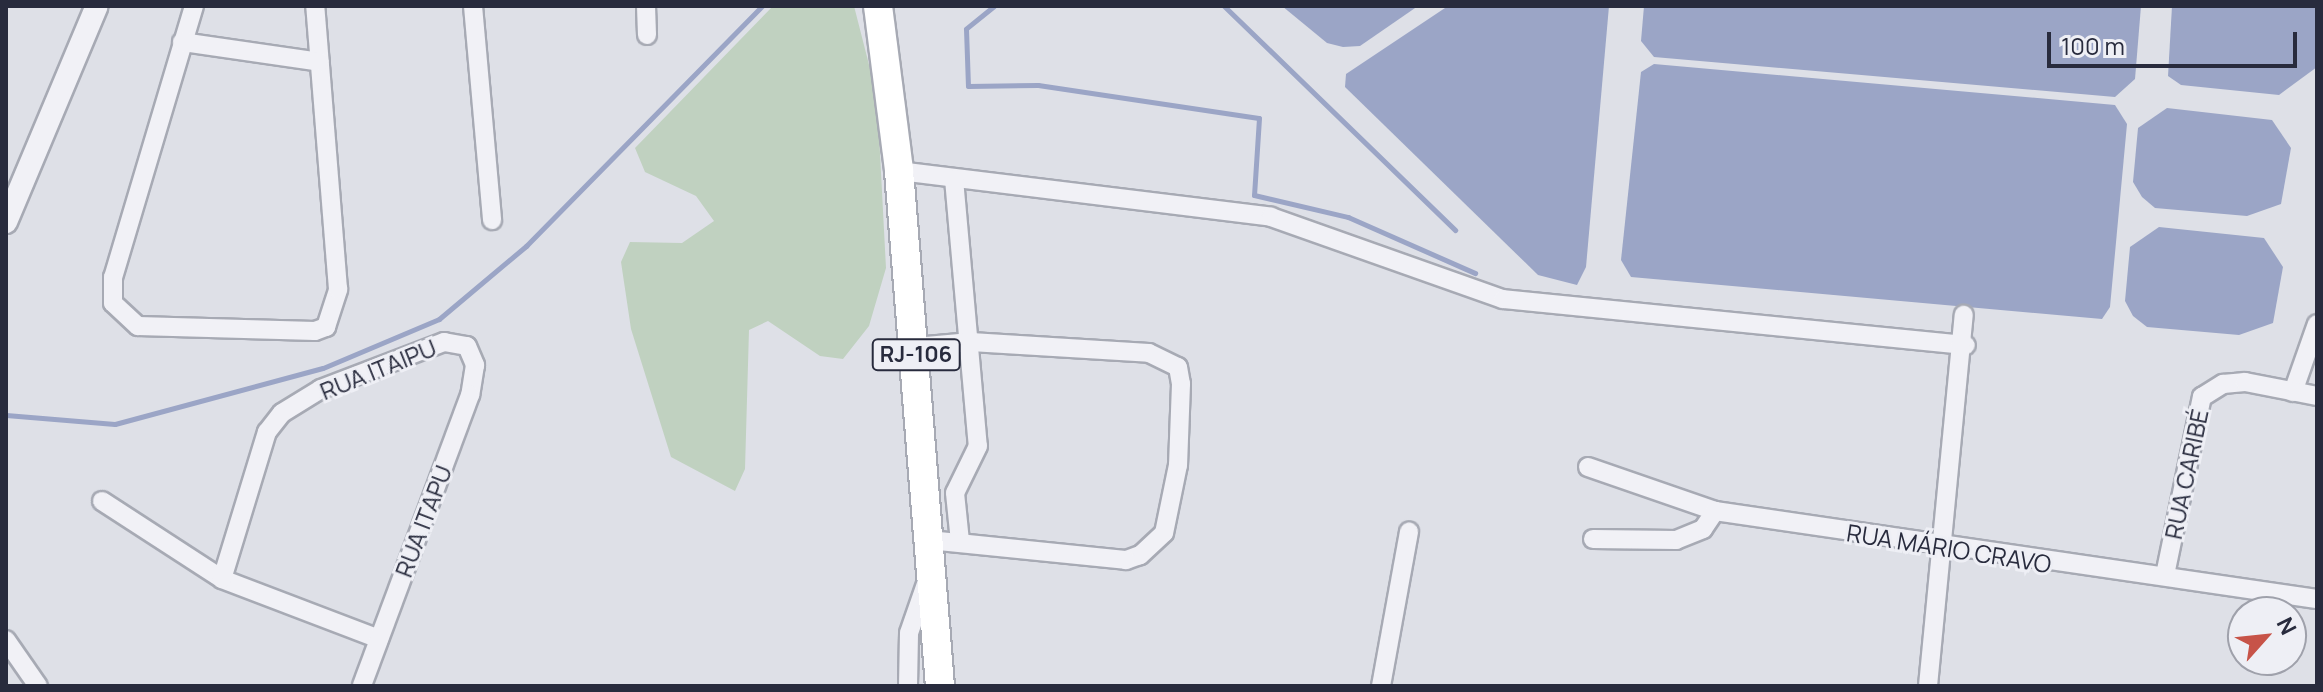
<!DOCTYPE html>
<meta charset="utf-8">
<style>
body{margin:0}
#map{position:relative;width:2323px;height:692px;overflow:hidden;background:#dee0e7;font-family:Manrope,sans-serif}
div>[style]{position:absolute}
.green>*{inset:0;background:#c0d1c0}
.water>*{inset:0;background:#9ba5c6}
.stream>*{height:5px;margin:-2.5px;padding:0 2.5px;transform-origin:2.5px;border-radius:2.5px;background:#9ba5c6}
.roads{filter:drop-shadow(2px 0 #a7aab4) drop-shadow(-2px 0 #a7aab4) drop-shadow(0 2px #a7aab4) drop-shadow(0 -2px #a7aab4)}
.minor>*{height:18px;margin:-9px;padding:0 9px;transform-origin:9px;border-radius:9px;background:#f1f1f6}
.tertiary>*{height:22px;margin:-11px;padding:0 11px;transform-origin:11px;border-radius:11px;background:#f1f1f6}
.trunk>*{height:28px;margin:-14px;padding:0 14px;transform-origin:14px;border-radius:14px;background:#fff}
span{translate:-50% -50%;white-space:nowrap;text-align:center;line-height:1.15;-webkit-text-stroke:6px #eeeff5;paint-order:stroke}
.shield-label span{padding:2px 6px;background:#eeeff5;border:2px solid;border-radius:6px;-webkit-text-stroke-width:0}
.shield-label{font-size:22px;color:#282b3d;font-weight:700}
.street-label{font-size:24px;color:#282b3d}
.frame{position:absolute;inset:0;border:8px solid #282b3d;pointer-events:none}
.north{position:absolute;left:2227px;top:596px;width:80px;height:80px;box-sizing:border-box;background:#eeeff5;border:2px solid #9fa1ab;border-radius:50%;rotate:63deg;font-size:22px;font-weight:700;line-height:32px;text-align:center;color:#282b3d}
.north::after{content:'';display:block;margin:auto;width:28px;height:36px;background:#c75348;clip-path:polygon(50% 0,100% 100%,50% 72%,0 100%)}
.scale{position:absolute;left:2047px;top:32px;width:250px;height:36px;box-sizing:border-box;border:4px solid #282b3d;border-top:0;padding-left:10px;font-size:24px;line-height:28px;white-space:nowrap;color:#282b3d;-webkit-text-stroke:6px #eeeff5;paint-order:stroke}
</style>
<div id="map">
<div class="green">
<i style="clip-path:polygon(773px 6px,854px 6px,877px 96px,886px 268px,869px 326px,843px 359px,820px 356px,768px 321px,749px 330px,745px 469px,735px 491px,671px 457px,631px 329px,621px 262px,630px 242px,682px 243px,714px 221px,696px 196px,645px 172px,635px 148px)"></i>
</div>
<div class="water">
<i style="clip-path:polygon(1282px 6px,1418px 6px,1360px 46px,1343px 47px,1327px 43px)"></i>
<i style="clip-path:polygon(1448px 6px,1609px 6px,1586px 267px,1577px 285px,1538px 275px,1345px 87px,1346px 74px)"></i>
<i style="clip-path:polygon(1644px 6px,2141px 6px,2135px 79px,2115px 97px,1654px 57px,1641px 41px)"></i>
<i style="clip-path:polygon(2172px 6px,2317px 6px,2317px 67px,2279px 95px,2181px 85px,2168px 76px)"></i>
<i style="clip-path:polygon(1654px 64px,2115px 105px,2127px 124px,2110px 307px,2102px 319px,1631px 277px,1621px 260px,1641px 72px)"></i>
<i style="clip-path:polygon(2167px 108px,2272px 120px,2291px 148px,2281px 204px,2247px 216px,2155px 208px,2142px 197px,2133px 182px,2138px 128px)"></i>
<i style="clip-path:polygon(2159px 227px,2264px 238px,2283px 267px,2273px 323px,2239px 335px,2147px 327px,2133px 316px,2125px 301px,2130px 247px)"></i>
</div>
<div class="stream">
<i style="left:994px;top:6px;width:36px;rotate:141deg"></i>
<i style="left:966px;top:29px;width:57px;rotate:88deg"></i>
<i style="left:968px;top:86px;width:70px;rotate:-0.8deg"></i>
<i style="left:1038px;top:85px;width:223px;rotate:8.5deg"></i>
<i style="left:1259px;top:118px;width:77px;rotate:93.7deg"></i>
<i style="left:1254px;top:195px;width:97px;rotate:13.2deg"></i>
<i style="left:1348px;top:217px;width:139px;rotate:23.8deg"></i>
<i style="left:1224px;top:6px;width:322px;rotate:44.1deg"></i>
<i style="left:6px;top:415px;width:109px;rotate:4.7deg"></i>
<i style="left:115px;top:424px;width:215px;rotate:-15.1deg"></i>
<i style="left:323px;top:368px;width:126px;rotate:-22.9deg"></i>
<i style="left:439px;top:319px;width:114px;rotate:-40deg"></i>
<i style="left:526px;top:246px;width:337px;rotate:-45.5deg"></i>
</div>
<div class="roads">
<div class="minor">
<i style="left:194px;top:6px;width:283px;rotate:106.6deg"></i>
<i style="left:113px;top:277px;width:26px;rotate:90deg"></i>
<i style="left:113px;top:303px;width:34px;rotate:43deg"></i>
<i style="left:138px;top:326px;width:177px;rotate:1.6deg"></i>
<i style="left:315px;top:331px;width:12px;rotate:-20deg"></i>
<i style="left:326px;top:327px;width:40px;rotate:-72deg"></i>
<i style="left:338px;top:289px;width:284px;rotate:-94.6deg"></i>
<i style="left:473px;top:6px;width:215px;rotate:84.9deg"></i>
<i style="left:646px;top:6px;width:29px;rotate:88deg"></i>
<i style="left:182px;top:42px;width:139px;rotate:8.2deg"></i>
<i style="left:899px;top:171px;width:375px;rotate:7deg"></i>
<i style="left:1271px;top:217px;width:246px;rotate:19.5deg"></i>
<i style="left:1503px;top:299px;width:465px;rotate:5.7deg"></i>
<i style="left:954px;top:179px;width:268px;rotate:84.9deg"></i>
<i style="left:978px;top:446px;width:52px;rotate:116.1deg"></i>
<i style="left:955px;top:493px;width:48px;rotate:84.1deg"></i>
<i style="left:915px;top:347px;width:56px;rotate:-5.1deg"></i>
<i style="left:971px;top:342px;width:178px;rotate:3.5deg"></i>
<i style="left:1149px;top:353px;width:32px;rotate:26deg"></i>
<i style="left:1178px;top:367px;width:17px;rotate:80deg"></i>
<i style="left:1181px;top:384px;width:81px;rotate:92.1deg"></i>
<i style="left:1178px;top:465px;width:69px;rotate:101.6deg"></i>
<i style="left:1164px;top:533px;width:33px;rotate:137deg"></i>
<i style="left:1140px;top:555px;width:15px;rotate:160deg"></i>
<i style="left:1126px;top:560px;width:199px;rotate:-174.2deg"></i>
<i style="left:2293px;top:392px;width:72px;rotate:-70.6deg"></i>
<i style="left:1588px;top:467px;width:134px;rotate:19.1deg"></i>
<i style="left:1715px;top:511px;width:608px;rotate:8.32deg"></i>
<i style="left:102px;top:501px;width:143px;rotate:33deg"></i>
<i style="left:222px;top:579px;width:168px;rotate:20.9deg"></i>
<i style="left:1593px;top:539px;width:83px;rotate:0.7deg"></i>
<i style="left:1676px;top:540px;width:29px;rotate:-22deg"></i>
<i style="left:1703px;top:529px;width:22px;rotate:-56deg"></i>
<i style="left:2165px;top:575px;width:182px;rotate:-78.3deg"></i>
<i style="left:2202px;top:397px;width:25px;rotate:-32deg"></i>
<i style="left:2223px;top:384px;width:22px;rotate:-5deg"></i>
<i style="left:2245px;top:382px;width:73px;rotate:11deg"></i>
<i style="left:222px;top:579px;width:154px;rotate:-73deg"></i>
<i style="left:267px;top:432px;width:24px;rotate:-52deg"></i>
<i style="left:282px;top:413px;width:46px;rotate:-31.6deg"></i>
<i style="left:321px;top:389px;width:132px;rotate:-20.9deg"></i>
<i style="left:444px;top:342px;width:23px;rotate:10deg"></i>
<i style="left:467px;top:346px;width:21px;rotate:67deg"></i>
<i style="left:475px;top:365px;width:30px;rotate:99deg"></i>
<i style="left:470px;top:395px;width:310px;rotate:110.4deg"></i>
<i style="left:6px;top:640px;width:56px;rotate:55.2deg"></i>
<i style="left:908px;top:686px;width:53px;rotate:-88.9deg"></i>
<i style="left:909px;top:633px;width:58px;rotate:-70.9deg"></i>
<i style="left:1381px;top:686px;width:157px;rotate:-79.7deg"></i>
<i style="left:1928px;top:686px;width:373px;rotate:-84.5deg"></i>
</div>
<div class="tertiary">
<i style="left:6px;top:222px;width:234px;rotate:-67.2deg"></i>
</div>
<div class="trunk">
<i style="left:878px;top:6px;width:166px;rotate:82.7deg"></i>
<i style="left:899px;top:171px;width:517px;rotate:85.45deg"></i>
</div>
</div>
<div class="shield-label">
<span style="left:916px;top:355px">RJ-106</span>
</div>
<div class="street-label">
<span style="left:378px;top:369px;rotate:-22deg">RUA ITAIPU</span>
<span style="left:2186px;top:474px;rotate:-78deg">RUA CARIBÉ</span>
<span style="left:423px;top:521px;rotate:-69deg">RUA ITAPU</span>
<span style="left:1949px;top:548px;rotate:9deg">RUA MÁRIO CRAVO</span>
</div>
<div class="frame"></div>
<div class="north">N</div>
<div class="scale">100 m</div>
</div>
